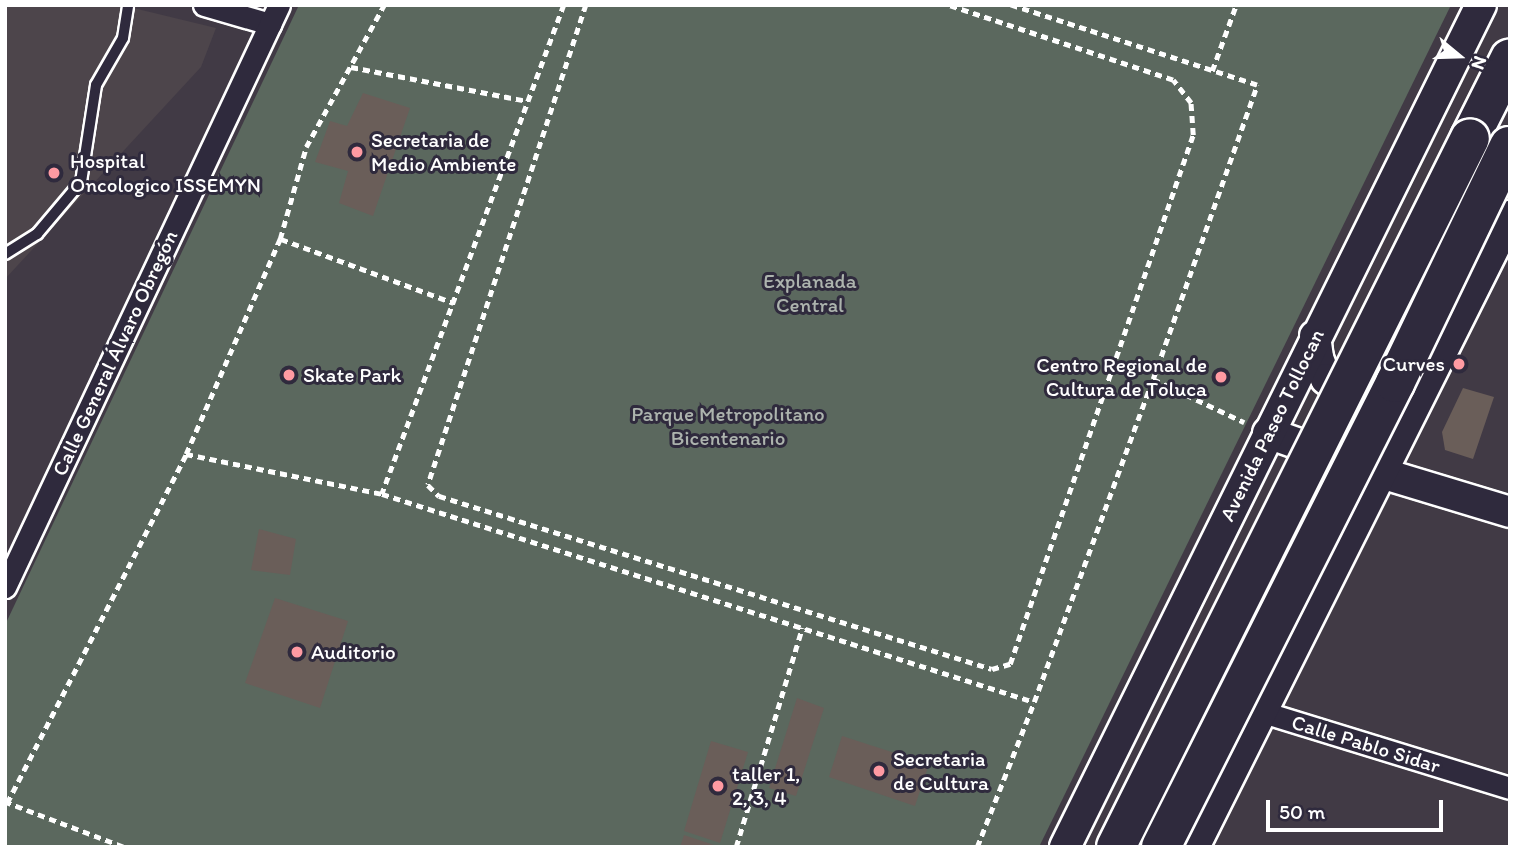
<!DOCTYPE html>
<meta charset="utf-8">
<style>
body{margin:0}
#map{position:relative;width:1515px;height:852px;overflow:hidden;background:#413a45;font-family:Itim,sans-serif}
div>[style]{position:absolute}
.built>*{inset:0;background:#4d454b}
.green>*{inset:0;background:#5b685e}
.building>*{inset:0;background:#6a5e59}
.path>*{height:4.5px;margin-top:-2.25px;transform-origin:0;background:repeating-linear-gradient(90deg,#fff 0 7px,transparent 0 12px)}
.roads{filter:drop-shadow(2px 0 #fff) drop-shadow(-2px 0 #fff) drop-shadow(0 2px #fff) drop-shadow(0 -2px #fff)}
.lane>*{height:10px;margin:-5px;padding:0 5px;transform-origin:5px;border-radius:5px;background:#2f2a3d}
.street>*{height:21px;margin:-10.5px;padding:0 10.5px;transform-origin:10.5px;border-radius:10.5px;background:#2f2a3d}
.secondary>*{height:30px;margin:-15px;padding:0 15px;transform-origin:15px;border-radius:15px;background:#2f2a3d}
.highway>*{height:38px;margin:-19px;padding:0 19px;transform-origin:19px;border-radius:19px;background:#2f2a3d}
.bridges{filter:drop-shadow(2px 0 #fff) drop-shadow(-2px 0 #fff) drop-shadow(0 2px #fff) drop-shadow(0 -2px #fff)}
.highway-bridge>*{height:38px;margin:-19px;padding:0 19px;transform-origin:19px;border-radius:19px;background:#2f2a3d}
.dots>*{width:19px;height:19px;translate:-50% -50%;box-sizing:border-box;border:4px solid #2f2a3d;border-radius:50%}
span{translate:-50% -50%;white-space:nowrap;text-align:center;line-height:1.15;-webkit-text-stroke:6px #2f2a3d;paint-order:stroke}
.poi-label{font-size:21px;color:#fff}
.left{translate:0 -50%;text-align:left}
.right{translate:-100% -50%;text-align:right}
.park-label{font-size:21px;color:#adb4ae}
.street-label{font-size:21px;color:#fff}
.frame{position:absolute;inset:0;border:7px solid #fff;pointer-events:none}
.north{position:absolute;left:1424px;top:21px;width:70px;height:70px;-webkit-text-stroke:5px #2f2a3d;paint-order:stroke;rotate:109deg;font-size:19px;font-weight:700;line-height:28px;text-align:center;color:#fff}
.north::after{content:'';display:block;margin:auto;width:24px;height:32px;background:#fff;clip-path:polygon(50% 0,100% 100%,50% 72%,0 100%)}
.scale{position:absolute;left:1266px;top:800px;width:177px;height:32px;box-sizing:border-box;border:4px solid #fff;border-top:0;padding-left:9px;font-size:21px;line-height:24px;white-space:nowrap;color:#fff;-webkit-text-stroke:5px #2f2a3d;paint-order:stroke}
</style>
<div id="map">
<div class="built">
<i style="clip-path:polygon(5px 5px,121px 5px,216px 28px,201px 67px,5px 279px)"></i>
</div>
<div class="green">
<i style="clip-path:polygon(299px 5px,1451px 5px,1039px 847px,5px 847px,5px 625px)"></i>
</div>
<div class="building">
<i style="clip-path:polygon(363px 93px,410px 108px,373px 216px,339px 203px,348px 171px,315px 162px,330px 121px,347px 126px)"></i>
<i style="clip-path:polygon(1463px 388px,1494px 397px,1473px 459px,1445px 450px,1442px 432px)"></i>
<i style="clip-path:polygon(259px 529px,296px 539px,290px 575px,251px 570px)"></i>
<i style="clip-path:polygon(275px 598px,348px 621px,320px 708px,245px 683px)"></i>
<i style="clip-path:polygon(797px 698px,824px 708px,796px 796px,769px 788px)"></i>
<i style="clip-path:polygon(842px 736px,929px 764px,915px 806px,829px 777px)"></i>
<i style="clip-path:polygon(711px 741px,748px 752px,720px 843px,684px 831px)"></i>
<i style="clip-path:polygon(684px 835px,714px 845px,713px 847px,680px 847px)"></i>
</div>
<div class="path">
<i style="left:564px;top:5px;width:522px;rotate:110.41deg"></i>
<i style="left:382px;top:494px;width:684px;rotate:17.69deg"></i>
<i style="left:1034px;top:702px;width:344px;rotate:-69.8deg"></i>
<i style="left:1153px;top:379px;width:312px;rotate:-70.5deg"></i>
<i style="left:1257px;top:85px;width:259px;rotate:-162deg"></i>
<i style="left:586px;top:5px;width:505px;rotate:108.22deg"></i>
<i style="left:428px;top:485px;width:16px;rotate:45deg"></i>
<i style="left:439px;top:496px;width:579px;rotate:17.37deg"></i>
<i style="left:992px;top:669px;width:19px;rotate:-16deg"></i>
<i style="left:1010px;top:664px;width:560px;rotate:-70.92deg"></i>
<i style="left:1193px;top:135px;width:32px;rotate:-94deg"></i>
<i style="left:1191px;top:103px;width:29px;rotate:-128deg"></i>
<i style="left:1173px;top:80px;width:237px;rotate:-161.6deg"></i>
<i style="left:351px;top:67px;width:179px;rotate:10.9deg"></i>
<i style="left:1212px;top:71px;width:70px;rotate:-70deg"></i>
<i style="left:281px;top:239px;width:184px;rotate:20.3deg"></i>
<i style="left:1153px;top:379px;width:101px;rotate:25.3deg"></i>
<i style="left:186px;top:454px;width:200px;rotate:11.5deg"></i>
<i style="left:123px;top:847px;width:124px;rotate:-159.2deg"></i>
<i style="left:7px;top:803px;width:392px;rotate:-62.8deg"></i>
<i style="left:186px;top:454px;width:235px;rotate:-66.4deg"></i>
<i style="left:280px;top:239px;width:96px;rotate:-74.2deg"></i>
<i style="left:306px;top:147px;width:162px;rotate:-61.2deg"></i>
<i style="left:736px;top:847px;width:229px;rotate:-73.2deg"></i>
<i style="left:977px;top:847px;width:156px;rotate:-68.5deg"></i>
</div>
<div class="roads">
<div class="lane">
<i style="left:5px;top:254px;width:38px;rotate:-32deg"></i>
<i style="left:37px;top:234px;width:68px;rotate:-49.8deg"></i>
<i style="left:81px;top:182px;width:98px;rotate:-81.2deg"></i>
<i style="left:96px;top:85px;width:54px;rotate:-60.1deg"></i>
<i style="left:123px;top:38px;width:33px;rotate:-81deg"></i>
</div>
<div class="street">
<i style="left:204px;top:5px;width:69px;rotate:16.1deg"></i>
<i style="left:5px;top:587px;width:643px;rotate:-64.79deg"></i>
<i style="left:1263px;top:712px;width:258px;rotate:17.1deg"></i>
</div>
<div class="secondary">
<i style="left:1315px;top:336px;width:22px;rotate:82deg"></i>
<i style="left:1318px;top:358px;width:22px;rotate:69deg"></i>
<i style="left:1326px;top:379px;width:19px;rotate:36deg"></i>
<i style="left:1341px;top:390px;width:33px;rotate:18deg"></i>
<i style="left:1372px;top:400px;width:32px;rotate:-9deg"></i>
<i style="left:1268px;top:433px;width:120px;rotate:19.5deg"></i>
<i style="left:1381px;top:473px;width:135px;rotate:16.8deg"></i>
<i style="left:1065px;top:847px;width:939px;rotate:-63.71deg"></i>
<i style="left:1194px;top:847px;width:706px;rotate:-63.4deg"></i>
</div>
<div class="highway">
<i style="left:1470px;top:138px;width:89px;rotate:-63.4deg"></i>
</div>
</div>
<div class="bridges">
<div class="highway-bridge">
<i style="left:1116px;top:847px;width:792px;rotate:-63.47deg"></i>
<i style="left:1161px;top:847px;width:520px;rotate:-63.24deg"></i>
<i style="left:1395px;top:383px;width:263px;rotate:-64.3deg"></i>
</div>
</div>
<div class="dots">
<i style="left:357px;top:152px;background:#ff9aa2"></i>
<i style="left:54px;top:173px;background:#ff9aa2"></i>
<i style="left:1459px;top:364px;background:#ff9aa2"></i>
<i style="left:289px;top:375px;background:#ff9aa2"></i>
<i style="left:1221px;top:377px;background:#ff9aa2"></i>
<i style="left:297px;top:652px;background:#ff9aa2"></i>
<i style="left:879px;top:771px;background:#ff9aa2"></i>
<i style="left:718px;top:786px;background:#ff9aa2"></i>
</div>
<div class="poi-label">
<span class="left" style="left:371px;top:152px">Secretaria de<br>Medio Ambiente</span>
<span class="left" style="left:70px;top:173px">Hospital<br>Oncologico ISSEMYN</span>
<span class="right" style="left:1445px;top:364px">Curves</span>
<span class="right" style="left:1207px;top:377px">Centro Regional de<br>Cultura de Toluca</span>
<span class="left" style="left:303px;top:375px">Skate Park</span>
<span class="left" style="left:311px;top:652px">Auditorio</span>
<span class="left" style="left:893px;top:771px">Secretaria<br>de Cultura</span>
<span class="left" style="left:732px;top:786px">taller 1,<br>2, 3, 4</span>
</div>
<div class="park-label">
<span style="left:810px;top:293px">Explanada<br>Central</span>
<span style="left:728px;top:426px">Parque Metropolitano<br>Bicentenario</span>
</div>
<div class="street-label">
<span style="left:115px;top:353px;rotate:-65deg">Calle General Álvaro Obregón</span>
<span style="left:1272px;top:425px;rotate:-64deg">Avenida Paseo Tollocan</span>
<span style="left:1366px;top:744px;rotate:17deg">Calle Pablo Sidar</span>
</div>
<div class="frame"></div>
<div class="north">N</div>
<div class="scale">50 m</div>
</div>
